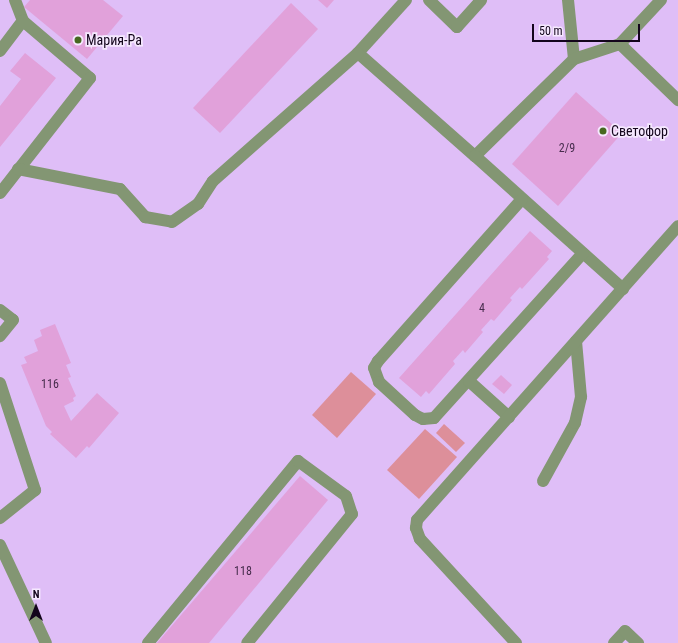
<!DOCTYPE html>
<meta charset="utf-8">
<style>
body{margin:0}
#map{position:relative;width:678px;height:643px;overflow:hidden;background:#dfbef7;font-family:"Roboto Condensed",sans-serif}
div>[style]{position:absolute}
.green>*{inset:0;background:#dd8f9a}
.building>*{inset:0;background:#e1a1da}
.minor>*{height:12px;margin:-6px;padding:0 6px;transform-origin:6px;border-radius:6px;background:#839673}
.dots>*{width:11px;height:11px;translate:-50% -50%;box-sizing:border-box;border:2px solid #f5e8fe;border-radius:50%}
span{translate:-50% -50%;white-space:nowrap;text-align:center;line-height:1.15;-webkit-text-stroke:3.5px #f5e8fe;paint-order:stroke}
.number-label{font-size:12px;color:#462c4c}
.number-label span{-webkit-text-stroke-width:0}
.poi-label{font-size:14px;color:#13051c}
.left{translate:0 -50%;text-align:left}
.north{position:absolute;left:16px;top:587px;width:40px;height:40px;-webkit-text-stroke:3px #f5e8fe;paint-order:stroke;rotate:0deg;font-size:11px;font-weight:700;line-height:16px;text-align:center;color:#13051c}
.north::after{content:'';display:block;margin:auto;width:14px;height:18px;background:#13051c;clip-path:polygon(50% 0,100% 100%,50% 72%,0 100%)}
.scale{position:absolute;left:532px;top:24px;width:108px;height:18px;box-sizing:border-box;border:2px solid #13051c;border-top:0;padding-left:5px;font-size:12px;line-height:14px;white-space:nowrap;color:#13051c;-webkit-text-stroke:3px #f5e8fe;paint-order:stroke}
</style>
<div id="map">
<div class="green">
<i style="clip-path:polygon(351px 372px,376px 394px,337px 438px,312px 415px)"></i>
<i style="clip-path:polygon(444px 424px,465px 443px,456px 452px,436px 433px)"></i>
<i style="clip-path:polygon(425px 429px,457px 457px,419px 499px,387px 470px)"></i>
</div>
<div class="building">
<i style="clip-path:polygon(30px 0,103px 0,123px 16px,87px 59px,24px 7px)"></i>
<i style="clip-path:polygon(318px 0,334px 0,327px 8px)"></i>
<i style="clip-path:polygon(291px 3px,318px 29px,220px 133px,193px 108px)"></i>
<i style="clip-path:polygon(25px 53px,56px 78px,0 147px,0 106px,21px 79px,10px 71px)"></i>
<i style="clip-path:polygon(576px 92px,622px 133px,558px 206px,512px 164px)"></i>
<i style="clip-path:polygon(530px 231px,552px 251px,547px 257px,549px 259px,522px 289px,520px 287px,510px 298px,512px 300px,494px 321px,491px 319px,481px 330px,483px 332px,465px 353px,463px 350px,453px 361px,455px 364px,429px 394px,426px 391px,421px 397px,399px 378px)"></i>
<i style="clip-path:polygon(55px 324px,71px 363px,66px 365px,71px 377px,68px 378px,76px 396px,73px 398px,74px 401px,64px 406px,71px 421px,97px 393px,119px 413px,89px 448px,87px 446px,76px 458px,50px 434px,52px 432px,46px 426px,21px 365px,27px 363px,24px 357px,38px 351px,34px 340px,42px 336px,40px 330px)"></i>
<i style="clip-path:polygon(501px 375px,512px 385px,504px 394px,492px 384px)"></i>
<i style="clip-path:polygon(300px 476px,328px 500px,209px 643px,157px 643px)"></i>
</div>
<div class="minor">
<i style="left:15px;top:0;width:22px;rotate:69deg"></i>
<i style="left:406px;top:0;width:72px;rotate:132.2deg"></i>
<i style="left:358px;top:53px;width:156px;rotate:41.4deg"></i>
<i style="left:475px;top:156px;width:139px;rotate:-44.4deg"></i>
<i style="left:429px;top:0;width:39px;rotate:44deg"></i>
<i style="left:457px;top:27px;width:36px;rotate:-48deg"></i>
<i style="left:568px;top:0;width:59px;rotate:84.2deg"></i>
<i style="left:574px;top:59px;width:48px;rotate:-18.1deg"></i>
<i style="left:661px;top:0;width:60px;rotate:133deg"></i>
<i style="left:620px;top:44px;width:81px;rotate:44deg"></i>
<i style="left:0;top:51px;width:38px;rotate:-53deg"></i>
<i style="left:23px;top:21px;width:88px;rotate:40.4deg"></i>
<i style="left:90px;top:78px;width:146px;rotate:128deg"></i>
<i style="left:475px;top:156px;width:199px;rotate:41.9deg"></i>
<i style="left:18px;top:169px;width:104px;rotate:11.1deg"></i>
<i style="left:120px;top:189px;width:38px;rotate:48deg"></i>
<i style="left:145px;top:217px;width:27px;rotate:10deg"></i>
<i style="left:172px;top:222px;width:32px;rotate:-35deg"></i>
<i style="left:198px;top:204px;width:27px;rotate:-57deg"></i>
<i style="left:213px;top:181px;width:193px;rotate:-41.4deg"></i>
<i style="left:522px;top:199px;width:217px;rotate:131.6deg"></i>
<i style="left:378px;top:361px;width:8px;rotate:120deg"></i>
<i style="left:374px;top:368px;width:15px;rotate:70deg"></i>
<i style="left:379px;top:382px;width:49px;rotate:42.5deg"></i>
<i style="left:415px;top:415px;width:9px;rotate:27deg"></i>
<i style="left:423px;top:419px;width:11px;rotate:-5deg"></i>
<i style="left:434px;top:418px;width:222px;rotate:-47.9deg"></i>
<i style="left:0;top:310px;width:16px;rotate:38deg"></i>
<i style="left:13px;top:320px;width:21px;rotate:129deg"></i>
<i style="left:469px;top:381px;width:54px;rotate:42deg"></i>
<i style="left:0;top:383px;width:113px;rotate:71.9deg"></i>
<i style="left:35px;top:490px;width:45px;rotate:141.3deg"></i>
<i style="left:543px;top:481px;width:66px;rotate:-61.1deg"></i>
<i style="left:575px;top:423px;width:27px;rotate:-77deg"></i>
<i style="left:581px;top:397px;width:56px;rotate:-95.1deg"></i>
<i style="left:0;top:545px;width:108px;rotate:64.9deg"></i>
<i style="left:148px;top:643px;width:236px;rotate:-50.5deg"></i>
<i style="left:298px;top:461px;width:59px;rotate:36.1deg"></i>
<i style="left:346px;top:496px;width:19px;rotate:72deg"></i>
<i style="left:352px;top:514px;width:166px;rotate:129.1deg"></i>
<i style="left:516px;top:643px;width:142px;rotate:-132.7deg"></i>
<i style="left:420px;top:539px;width:12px;rotate:-110deg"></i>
<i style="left:416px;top:528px;width:8px;rotate:-83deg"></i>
<i style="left:417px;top:520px;width:393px;rotate:-48.4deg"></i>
<i style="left:614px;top:643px;width:16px;rotate:-47deg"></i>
<i style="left:625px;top:631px;width:18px;rotate:43deg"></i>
</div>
<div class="dots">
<i style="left:78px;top:40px;background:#47681f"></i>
<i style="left:603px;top:131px;background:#47681f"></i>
</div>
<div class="number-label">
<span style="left:567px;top:149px">2/9</span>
<span style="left:482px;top:309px">4</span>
<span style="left:50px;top:385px">116</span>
<span style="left:243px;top:572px">118</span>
</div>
<div class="poi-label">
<span class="left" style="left:86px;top:40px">Мария-Ра</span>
<span class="left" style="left:611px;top:131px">Светофор</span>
</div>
<div class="north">N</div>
<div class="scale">50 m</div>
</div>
